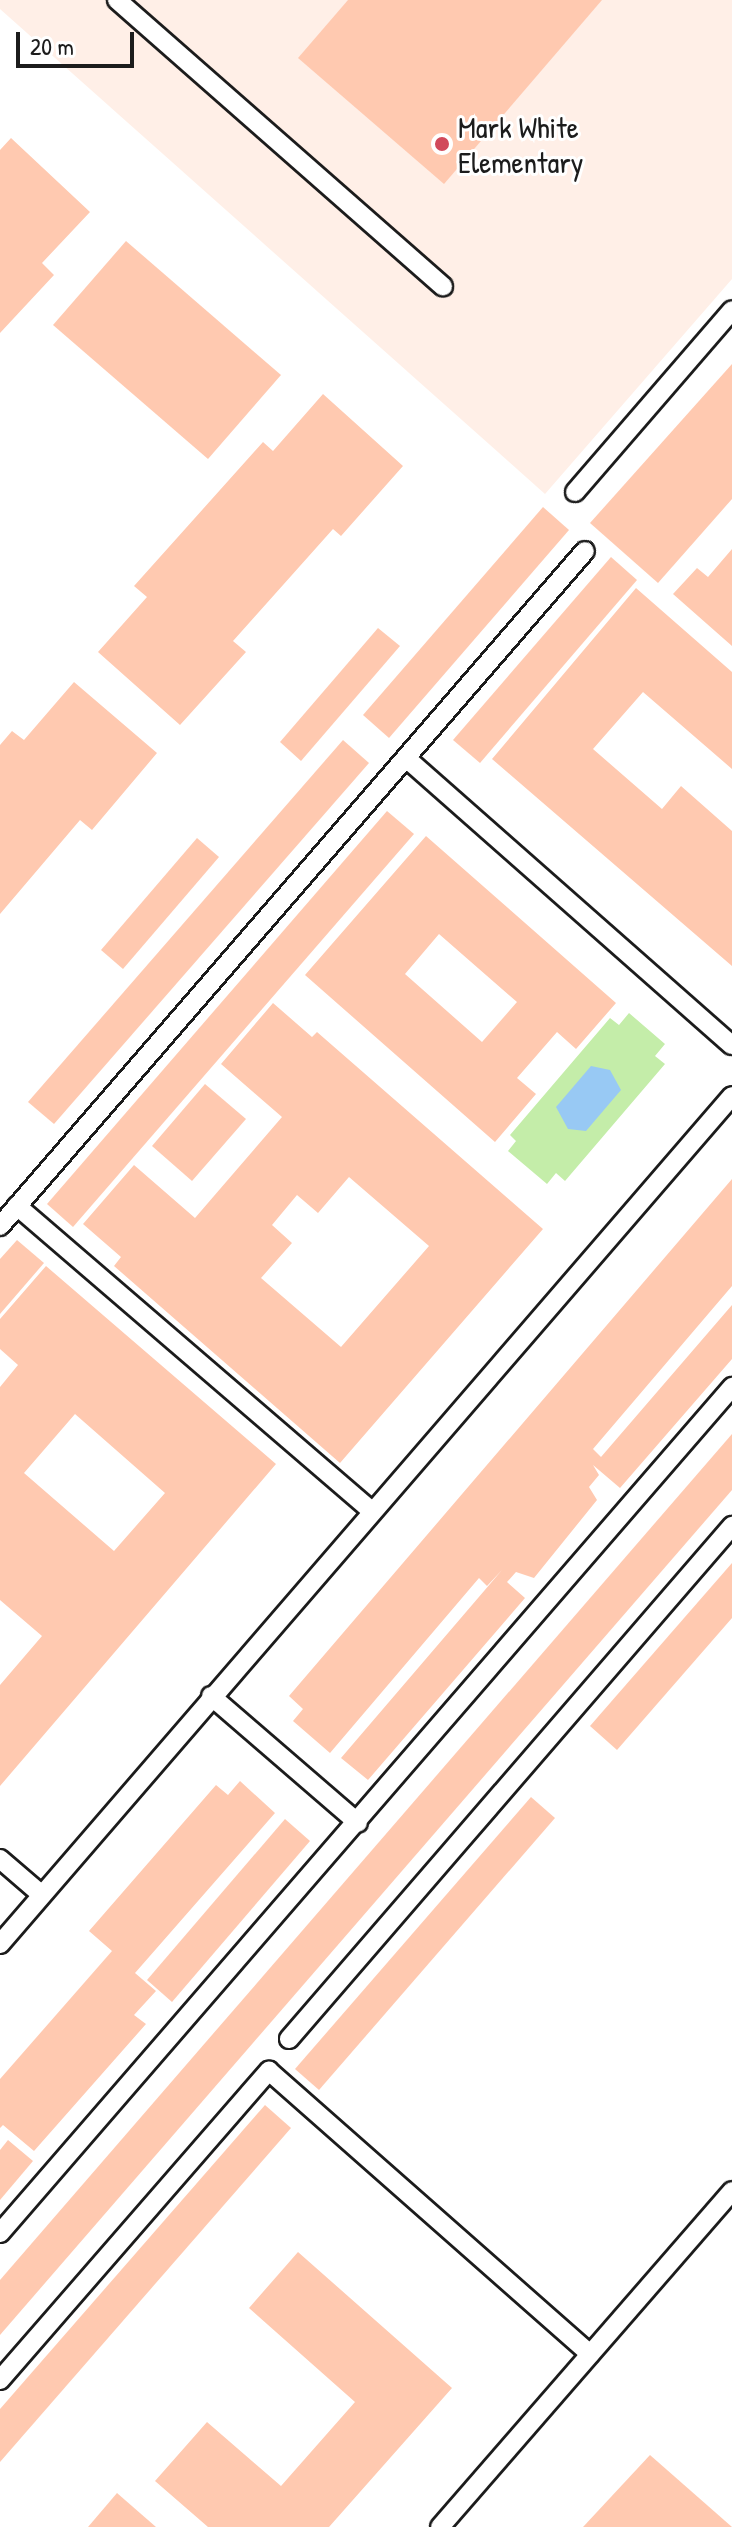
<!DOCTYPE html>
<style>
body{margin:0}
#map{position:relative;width:732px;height:2527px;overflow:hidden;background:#fff;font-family:"Patrick Hand",sans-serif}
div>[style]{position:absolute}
.built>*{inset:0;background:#ffefe7}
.green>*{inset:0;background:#c4eda9}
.water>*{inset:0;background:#98c9f4}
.building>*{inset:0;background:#ffc9b0}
.roads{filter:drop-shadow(2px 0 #1c1c1c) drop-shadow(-2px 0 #1c1c1c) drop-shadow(0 2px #1c1c1c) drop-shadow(0 -2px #1c1c1c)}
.service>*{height:18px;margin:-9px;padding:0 9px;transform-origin:9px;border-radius:9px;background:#fff}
.dots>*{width:22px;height:22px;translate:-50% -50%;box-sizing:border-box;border:4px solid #fff;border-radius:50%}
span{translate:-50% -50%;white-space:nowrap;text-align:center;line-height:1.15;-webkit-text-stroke:6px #fff;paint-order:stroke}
.poi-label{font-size:30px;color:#1c1c1c}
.left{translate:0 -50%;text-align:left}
.scale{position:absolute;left:16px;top:32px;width:118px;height:36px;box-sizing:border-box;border:4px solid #1c1c1c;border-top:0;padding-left:10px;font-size:24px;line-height:28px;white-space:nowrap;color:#1c1c1c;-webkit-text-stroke:6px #fff;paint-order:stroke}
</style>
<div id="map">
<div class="built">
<i style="clip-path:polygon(0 0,732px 0,732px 279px,545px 494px,0 9px)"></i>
</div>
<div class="green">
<i style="clip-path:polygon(629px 1013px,665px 1044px,655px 1056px,665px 1064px,565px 1181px,556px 1173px,547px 1184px,508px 1151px,516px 1141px,510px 1135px,610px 1018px,619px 1025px)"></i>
</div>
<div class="water">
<i style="clip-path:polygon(591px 1066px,610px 1070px,621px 1090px,586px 1131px,568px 1129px,556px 1107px)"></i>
</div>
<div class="building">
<i style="clip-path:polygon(348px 0,602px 0,444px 184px,298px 58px)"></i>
<i style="clip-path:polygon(11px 138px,90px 212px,42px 263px,54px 275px,0 333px,0 150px)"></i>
<i style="clip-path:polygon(126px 241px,281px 375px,208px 459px,53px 325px)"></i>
<i style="clip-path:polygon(732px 364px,732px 499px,658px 583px,590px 523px)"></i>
<i style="clip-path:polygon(323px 394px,403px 466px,341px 536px,333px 529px,233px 641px,246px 652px,180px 725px,98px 652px,147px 597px,134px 586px,263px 442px,273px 451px)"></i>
<i style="clip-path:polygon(543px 507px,569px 530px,389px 738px,363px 715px)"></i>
<i style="clip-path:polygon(732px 549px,732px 646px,673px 594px,697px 568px,708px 577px)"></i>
<i style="clip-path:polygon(611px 557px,637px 580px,480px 763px,453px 740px)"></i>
<i style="clip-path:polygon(636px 588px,732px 672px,732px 769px,643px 692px,593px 749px,662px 809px,681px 786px,732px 831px,732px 966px,492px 759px)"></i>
<i style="clip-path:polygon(378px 628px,400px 646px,301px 761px,280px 742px)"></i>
<i style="clip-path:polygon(74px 682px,157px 753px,92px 830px,80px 820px,0 914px,0 745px,12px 731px,24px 740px)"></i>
<i style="clip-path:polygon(343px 740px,369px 763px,54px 1124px,28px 1102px)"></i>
<i style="clip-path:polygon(387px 811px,414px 834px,73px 1227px,47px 1204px)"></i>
<i style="clip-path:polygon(evenodd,426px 836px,616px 1003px,576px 1049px,557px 1032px,517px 1078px,536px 1094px,495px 1142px,305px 975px,426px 836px,439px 934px,517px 1002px,482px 1042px,405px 974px,439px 934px)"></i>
<i style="clip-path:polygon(197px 838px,219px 857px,123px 969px,101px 950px)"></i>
<i style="clip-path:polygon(evenodd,273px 1003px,312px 1037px,317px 1032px,543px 1229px,340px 1463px,114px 1266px,121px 1257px,83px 1224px,134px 1165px,195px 1218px,282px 1117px,221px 1064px,273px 1003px,349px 1177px,429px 1246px,341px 1347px,261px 1278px,292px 1243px,272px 1225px,297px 1195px,318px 1213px,349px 1177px)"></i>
<i style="clip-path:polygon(205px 1084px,246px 1119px,192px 1181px,152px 1146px)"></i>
<i style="clip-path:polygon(732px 1179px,732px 1286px,593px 1449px,601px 1457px,732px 1305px,732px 1359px,620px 1488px,593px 1465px,599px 1475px,589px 1487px,597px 1500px,534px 1578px,516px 1572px,507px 1582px,525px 1598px,368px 1780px,341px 1758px,502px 1570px,487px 1586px,479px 1578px,330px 1753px,293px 1721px,303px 1709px,289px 1696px)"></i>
<i style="clip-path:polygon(17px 1240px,44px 1263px,0 1314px,0 1259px)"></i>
<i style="clip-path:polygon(evenodd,46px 1266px,276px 1464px,0 1786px,0 1685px,42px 1636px,0 1600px,0 1387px,18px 1365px,0 1349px,0 1319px,46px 1266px,75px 1414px,165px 1493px,114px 1551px,24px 1473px,75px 1414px)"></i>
<i style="clip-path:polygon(732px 1434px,732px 1490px,0 2335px,0 2280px)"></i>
<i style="clip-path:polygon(732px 1563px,732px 1618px,617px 1750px,590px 1726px)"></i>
<i style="clip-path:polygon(240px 1781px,275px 1813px,135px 1973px,156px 1991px,134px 2015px,146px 2024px,34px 2151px,3px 2125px,0 2128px,0 2079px,112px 1951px,89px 1931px,216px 1785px,228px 1795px)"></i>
<i style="clip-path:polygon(531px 1797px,555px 1818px,319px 2090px,295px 2069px)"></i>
<i style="clip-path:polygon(285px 1819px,310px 1841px,172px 2002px,147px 1980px)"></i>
<i style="clip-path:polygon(265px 2105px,291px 2128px,0 2462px,0 2409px)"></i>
<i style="clip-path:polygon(8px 2140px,33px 2161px,0 2200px,0 2150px)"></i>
<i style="clip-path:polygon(298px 2252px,452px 2388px,329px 2527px,208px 2527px,155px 2481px,207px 2422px,281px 2486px,355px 2402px,249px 2308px)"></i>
<i style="clip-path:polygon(650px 2455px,732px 2527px,583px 2527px)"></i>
<i style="clip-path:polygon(117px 2493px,156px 2527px,88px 2527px)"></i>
</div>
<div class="roads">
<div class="service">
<i style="left:117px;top:0;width:434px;rotate:41.3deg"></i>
<i style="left:575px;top:492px;width:240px;rotate:-49.2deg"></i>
<i style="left:406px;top:758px;width:434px;rotate:41.4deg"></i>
<i style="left:17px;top:1206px;width:468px;rotate:40.7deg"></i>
<i style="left:0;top:1226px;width:893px;rotate:-49.09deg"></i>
<i style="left:211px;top:1696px;width:194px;rotate:40.8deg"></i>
<i style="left:0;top:1859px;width:55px;rotate:40.6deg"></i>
<i style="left:0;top:1944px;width:1120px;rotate:-49.2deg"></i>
<i style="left:289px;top:2039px;width:678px;rotate:-49.19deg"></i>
<i style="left:0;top:2233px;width:1119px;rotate:-49.13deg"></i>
<i style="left:0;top:2380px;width:410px;rotate:-49deg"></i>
<i style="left:269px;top:2071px;width:428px;rotate:41.4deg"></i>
<i style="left:440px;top:2527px;width:445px;rotate:-49deg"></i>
</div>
</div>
<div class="dots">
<i style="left:442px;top:144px;background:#d1495b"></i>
</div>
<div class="poi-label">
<span class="left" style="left:458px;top:144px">Mark White<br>Elementary</span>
</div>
<div class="scale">20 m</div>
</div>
